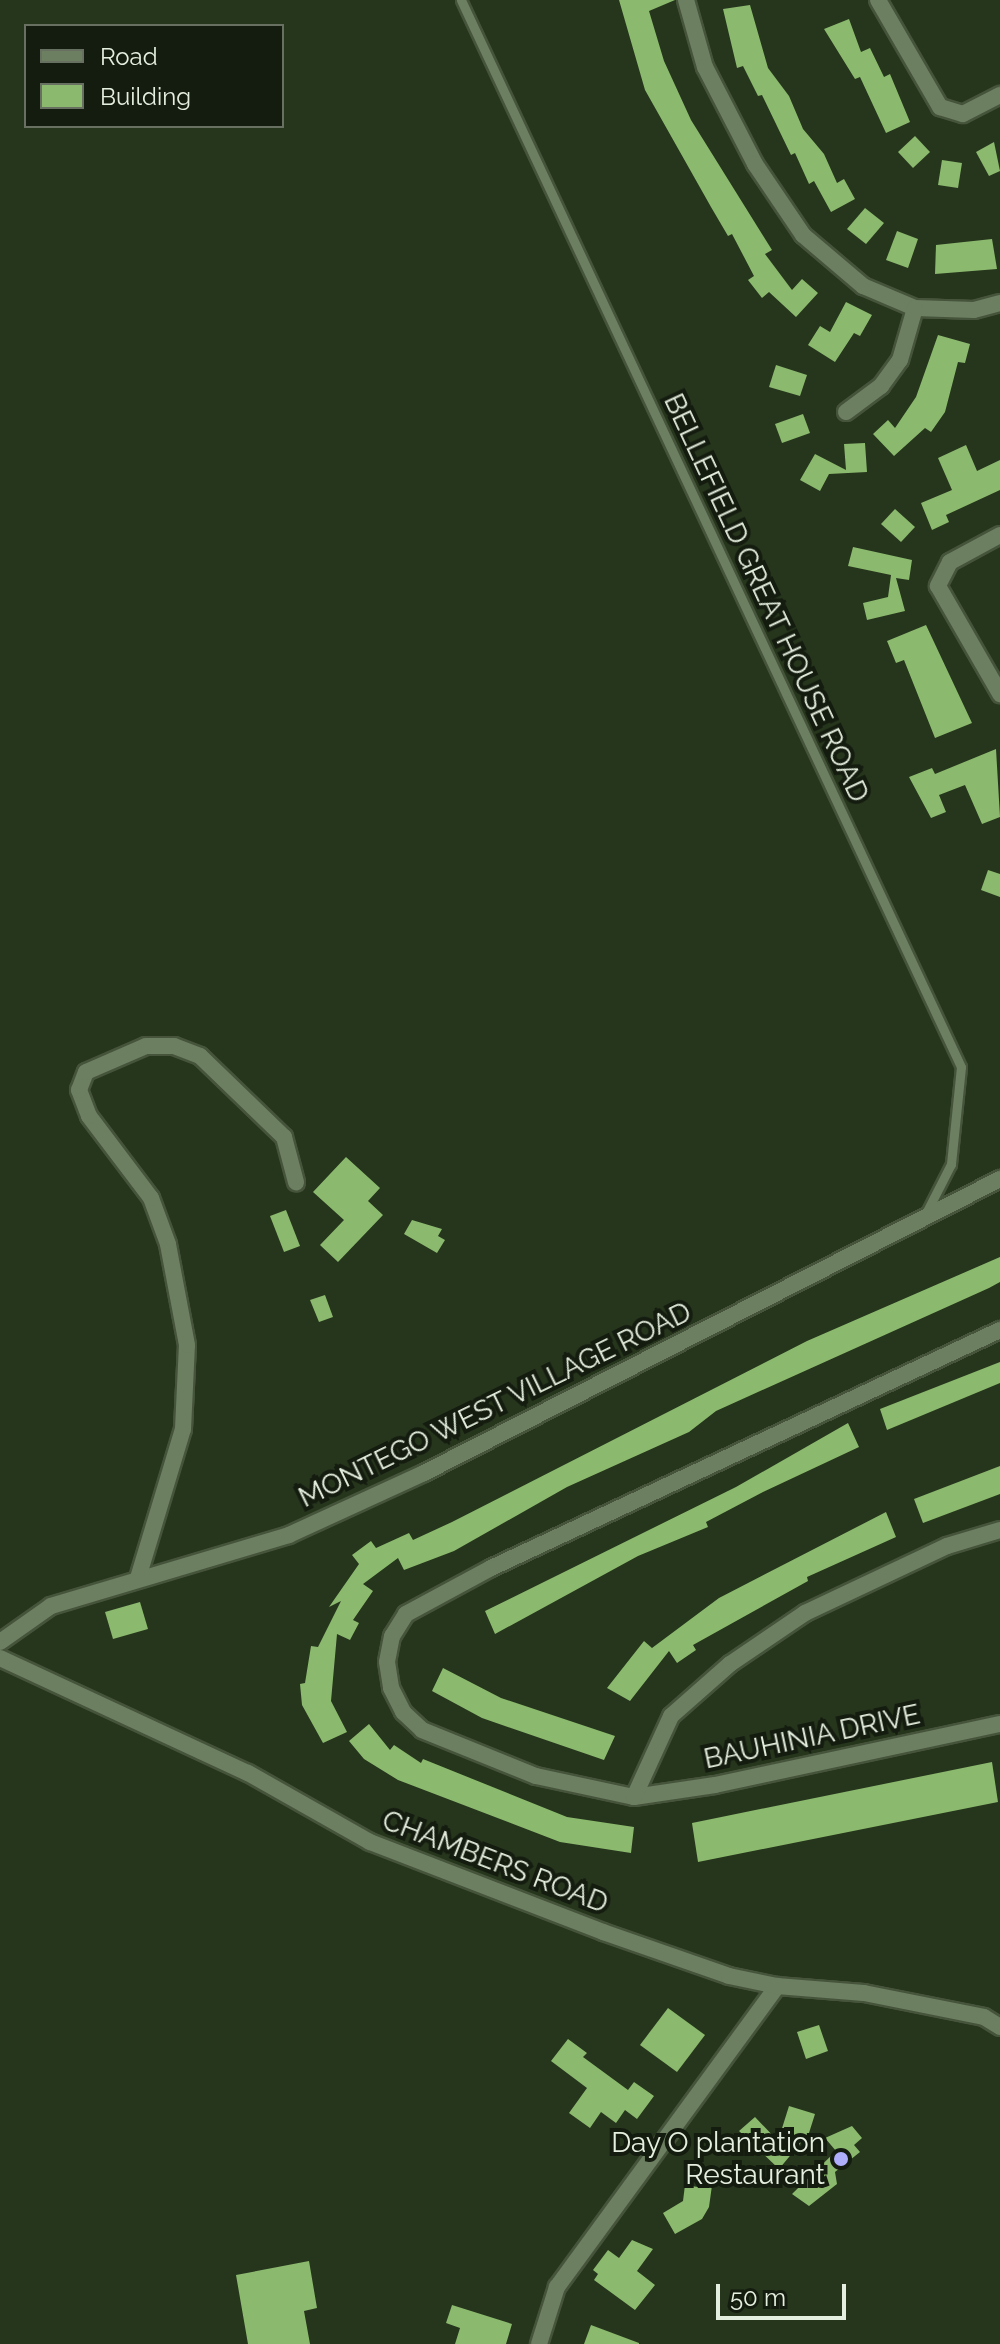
<!DOCTYPE html>
<style>
body{margin:0}
#map{position:relative;width:1000px;height:2344px;overflow:hidden;background:#26361c;font-family:Raleway,sans-serif}
div>[style]{position:absolute}
.building>*{inset:0;background:#8bb96e}
.roads{filter:drop-shadow(2px 0 #45543b) drop-shadow(-2px 0 #45543b) drop-shadow(0 2px #45543b) drop-shadow(0 -2px #45543b)}
.service>*{height:9px;margin:-4.5px;padding:0 4.5px;transform-origin:4.5px;border-radius:4.5px;background:#6c7f61}
.minor>*{height:16px;margin:-8px;padding:0 8px;transform-origin:8px;border-radius:8px;background:#6c7f61}
.tertiary>*{height:16px;margin:-8px;padding:0 8px;transform-origin:8px;border-radius:8px;background:#6c7f61}
.dots>*{width:22px;height:22px;translate:-50% -50%;box-sizing:border-box;border:4px solid #141b0f;border-radius:50%}
span{translate:-50% -50%;white-space:nowrap;text-align:center;line-height:1.15;-webkit-text-stroke:8px #141b0f;paint-order:stroke}
.street-label{font-size:28px;color:#e5efdf}
.poi-label{font-size:28px;color:#e5efdf}
.right{translate:-100% -50%;text-align:right}
.legend{position:absolute;left:24px;top:24px;width:260px;height:104px;box-sizing:border-box;background:#141b0f;border:2px solid #687062;margin:0;padding:10px 14px;list-style:none;font-size:24px;color:#e5efdf}
.legend li{display:flex;align-items:center;gap:16px;height:40px}
.legend b{width:40px;border:2px solid #687062}
.scale{position:absolute;left:716px;top:2284px;width:130px;height:36px;box-sizing:border-box;border:4px solid #e5efdf;border-top:0;padding-left:10px;font-size:24px;line-height:28px;white-space:nowrap;color:#e5efdf;-webkit-text-stroke:6px #141b0f;paint-order:stroke}
</style>
<div id="map">
<div class="building">
<i style="clip-path:polygon(619px 0,675px 0,649px 11px,664px 61px,691px 120px,772px 250px,765px 254px,792px 290px,802px 279px,818px 293px,796px 317px,769px 292px,762px 298px,748px 280px,754px 276px,732px 234px,728px 236px,711px 207px,645px 90px)"></i>
<i style="clip-path:polygon(750px 5px,768px 68px,789px 96px,803px 129px,824px 154px,837px 183px,844px 179px,855px 199px,831px 212px,814px 181px,809px 184px,795px 153px,791px 155px,762px 95px,758px 96px,743px 66px,737px 68px,723px 9px)"></i>
<i style="clip-path:polygon(849px 19px,861px 52px,870px 48px,884px 77px,890px 74px,910px 122px,886px 133px,860px 77px,855px 79px,824px 29px)"></i>
<i style="clip-path:polygon(915px 136px,930px 152px,913px 168px,898px 152px)"></i>
<i style="clip-path:polygon(994px 142px,1000px 171px,989px 176px,976px 152px)"></i>
<i style="clip-path:polygon(942px 160px,962px 163px,958px 188px,938px 185px)"></i>
<i style="clip-path:polygon(865px 208px,884px 223px,866px 244px,847px 229px)"></i>
<i style="clip-path:polygon(897px 231px,918px 239px,908px 268px,886px 260px)"></i>
<i style="clip-path:polygon(992px 239px,997px 269px,935px 274px,936px 245px)"></i>
<i style="clip-path:polygon(846px 302px,872px 315px,860px 336px,854px 333px,835px 362px,808px 345px,820px 326px,830px 332px)"></i>
<i style="clip-path:polygon(938px 335px,970px 344px,965px 363px,958px 362px,945px 412px,931px 432px,925px 428px,894px 456px,873px 434px,888px 420px,895px 428px,916px 397px)"></i>
<i style="clip-path:polygon(776px 365px,807px 375px,800px 396px,769px 387px)"></i>
<i style="clip-path:polygon(803px 414px,810px 433px,782px 443px,775px 424px)"></i>
<i style="clip-path:polygon(865px 443px,867px 472px,829px 474px,820px 491px,800px 480px,815px 454px,846px 470px,844px 444px)"></i>
<i style="clip-path:polygon(966px 445px,977px 471px,1000px 460px,1000px 490px,946px 515px,949px 522px,932px 530px,921px 503px,952px 490px,938px 458px)"></i>
<i style="clip-path:polygon(895px 509px,915px 527px,901px 542px,881px 524px)"></i>
<i style="clip-path:polygon(853px 547px,912px 560px,909px 580px,896px 578px,905px 611px,867px 620px,863px 603px,888px 597px,891px 575px,848px 566px)"></i>
<i style="clip-path:polygon(926px 625px,972px 723px,935px 738px,904px 660px,896px 663px,887px 641px)"></i>
<i style="clip-path:polygon(996px 749px,1000px 817px,982px 824px,965px 785px,939px 795px,946px 812px,931px 818px,909px 777px,932px 768px,935px 774px)"></i>
<i style="clip-path:polygon(988px 870px,1000px 874px,1000px 897px,981px 890px)"></i>
<i style="clip-path:polygon(346px 1157px,380px 1188px,368px 1201px,383px 1215px,338px 1262px,320px 1245px,344px 1220px,313px 1192px)"></i>
<i style="clip-path:polygon(286px 1210px,300px 1246px,284px 1252px,270px 1216px)"></i>
<i style="clip-path:polygon(412px 1220px,442px 1229px,438px 1236px,445px 1240px,437px 1253px,404px 1234px)"></i>
<i style="clip-path:polygon(1000px 1257px,1000px 1282px,989px 1288px,716px 1411px,689px 1432px,567px 1487px,454px 1551px,404px 1570px,398px 1558px,363px 1584px,373px 1591px,353px 1620px,359px 1623px,350px 1640px,337px 1634px,331px 1701px,347px 1732px,323px 1743px,302px 1705px,300px 1684px,305px 1683px,311px 1646px,318px 1647px,341px 1601px,329px 1607px,359px 1564px,352px 1555px,371px 1541px,376px 1548px,409px 1533px,413px 1540px,452px 1522px,807px 1341px)"></i>
<i style="clip-path:polygon(325px 1295px,333px 1317px,319px 1322px,310px 1300px)"></i>
<i style="clip-path:polygon(1000px 1362px,1000px 1383px,887px 1430px,880px 1409px)"></i>
<i style="clip-path:polygon(848px 1423px,859px 1447px,763px 1492px,706px 1522px,708px 1527px,638px 1556px,495px 1634px,485px 1611px,736px 1487px)"></i>
<i style="clip-path:polygon(1000px 1466px,1000px 1494px,923px 1523px,914px 1499px)"></i>
<i style="clip-path:polygon(886px 1512px,896px 1537px,807px 1577px,808px 1581px,693px 1645px,696px 1650px,677px 1663px,669px 1651px,630px 1701px,607px 1688px,644px 1641px,652px 1648px,719px 1598px)"></i>
<i style="clip-path:polygon(140px 1602px,148px 1629px,113px 1639px,105px 1612px)"></i>
<i style="clip-path:polygon(443px 1668px,501px 1698px,615px 1736px,604px 1760px,482px 1718px,432px 1691px)"></i>
<i style="clip-path:polygon(369px 1724px,390px 1750px,394px 1745px,421px 1763px,423px 1759px,567px 1817px,634px 1827px,631px 1853px,560px 1842px,398px 1780px,364px 1759px,349px 1741px)"></i>
<i style="clip-path:polygon(992px 1762px,998px 1802px,698px 1862px,692px 1823px)"></i>
<i style="clip-path:polygon(668px 2008px,705px 2035px,677px 2072px,640px 2045px)"></i>
<i style="clip-path:polygon(819px 2025px,828px 2051px,806px 2059px,797px 2032px)"></i>
<i style="clip-path:polygon(568px 2039px,587px 2053px,583px 2057px,628px 2090px,634px 2082px,654px 2096px,637px 2119px,625px 2110px,616px 2123px,601px 2112px,590px 2128px,569px 2113px,587px 2088px,551px 2061px)"></i>
<i style="clip-path:polygon(789px 2106px,815px 2114px,809px 2133px,779px 2169px,739px 2131px,755px 2117px,778px 2141px)"></i>
<i style="clip-path:polygon(852px 2126px,862px 2138px,854px 2145px,860px 2152px,835px 2172px,837px 2184px,809px 2206px,792px 2194px,836px 2151px,825px 2138px)"></i>
<i style="clip-path:polygon(701px 2169px,714px 2171px,709px 2207px,702px 2219px,675px 2234px,663px 2213px,683px 2201px,685px 2185px,698px 2187px)"></i>
<i style="clip-path:polygon(632px 2240px,653px 2249px,637px 2271px,655px 2285px,635px 2310px,594px 2280px,598px 2274px,593px 2270px,608px 2250px,619px 2258px)"></i>
<i style="clip-path:polygon(309px 2261px,317px 2308px,304px 2311px,310px 2344px,248px 2344px,236px 2275px)"></i>
<i style="clip-path:polygon(452px 2305px,512px 2324px,506px 2344px,455px 2344px,460px 2328px,446px 2323px)"></i>
<i style="clip-path:polygon(591px 2325px,639px 2343px,639px 2344px,584px 2344px)"></i>
</div>
<div class="roads">
<div class="service">
<i style="left:461px;top:0;width:1178px;rotate:64.89deg"></i>
<i style="left:961px;top:1067px;width:98px;rotate:95.9deg"></i>
<i style="left:951px;top:1164px;width:57px;rotate:117deg"></i>
</div>
<div class="minor">
<i style="left:686px;top:0;width:70px;rotate:74.2deg"></i>
<i style="left:705px;top:67px;width:109px;rotate:62.7deg"></i>
<i style="left:755px;top:164px;width:86px;rotate:55.9deg"></i>
<i style="left:803px;top:235px;width:79px;rotate:40.4deg"></i>
<i style="left:863px;top:286px;width:56px;rotate:22.9deg"></i>
<i style="left:915px;top:308px;width:59px;rotate:1.9deg"></i>
<i style="left:974px;top:310px;width:27px;rotate:-15deg"></i>
<i style="left:878px;top:0;width:124px;rotate:59.9deg"></i>
<i style="left:940px;top:107px;width:24px;rotate:17deg"></i>
<i style="left:963px;top:114px;width:42px;rotate:-27.2deg"></i>
<i style="left:846px;top:412px;width:44px;rotate:-36.6deg"></i>
<i style="left:881px;top:386px;width:32px;rotate:-54deg"></i>
<i style="left:900px;top:360px;width:54px;rotate:-73.9deg"></i>
<i style="left:1000px;top:535px;width:57px;rotate:151.6deg"></i>
<i style="left:950px;top:562px;width:27px;rotate:117deg"></i>
<i style="left:938px;top:586px;width:125px;rotate:60.1deg"></i>
<i style="left:1000px;top:1330px;width:562px;rotate:154.94deg"></i>
<i style="left:491px;top:1568px;width:97px;rotate:151.6deg"></i>
<i style="left:406px;top:1614px;width:26px;rotate:122deg"></i>
<i style="left:392px;top:1636px;width:26px;rotate:101deg"></i>
<i style="left:387px;top:1662px;width:26px;rotate:81deg"></i>
<i style="left:391px;top:1688px;width:27px;rotate:63deg"></i>
<i style="left:403px;top:1712px;width:26px;rotate:43deg"></i>
<i style="left:422px;top:1730px;width:123px;rotate:22deg"></i>
<i style="left:536px;top:1776px;width:100px;rotate:12.1deg"></i>
<i style="left:634px;top:1797px;width:82px;rotate:-8.4deg"></i>
<i style="left:715px;top:1785px;width:291px;rotate:-12.1deg"></i>
<i style="left:138px;top:1578px;width:156px;rotate:-73.2deg"></i>
<i style="left:183px;top:1429px;width:84px;rotate:-87.3deg"></i>
<i style="left:187px;top:1345px;width:103px;rotate:-100.7deg"></i>
<i style="left:168px;top:1244px;width:49px;rotate:-110.3deg"></i>
<i style="left:151px;top:1198px;width:103px;rotate:-127.1deg"></i>
<i style="left:89px;top:1116px;width:28px;rotate:-111deg"></i>
<i style="left:79px;top:1090px;width:19px;rotate:-69deg"></i>
<i style="left:86px;top:1072px;width:65px;rotate:-23.4deg"></i>
<i style="left:146px;top:1046px;width:28px"></i>
<i style="left:174px;top:1046px;width:28px;rotate:21deg"></i>
<i style="left:200px;top:1056px;width:117px;rotate:44deg"></i>
<i style="left:284px;top:1137px;width:47px;rotate:75.1deg"></i>
<i style="left:0;top:1642px;width:62px;rotate:-35.2deg"></i>
<i style="left:51px;top:1606px;width:248px;rotate:-16.6deg"></i>
<i style="left:289px;top:1535px;width:149px;rotate:-24.7deg"></i>
<i style="left:424px;top:1473px;width:647px;rotate:-27.04deg"></i>
<i style="left:634px;top:1797px;width:89px;rotate:-65.4deg"></i>
<i style="left:671px;top:1716px;width:79px;rotate:-41.4deg"></i>
<i style="left:730px;top:1664px;width:91px;rotate:-34.2deg"></i>
<i style="left:805px;top:1613px;width:157px;rotate:-25.3deg"></i>
<i style="left:947px;top:1546px;width:55px;rotate:-16.8deg"></i>
<i style="left:539px;top:2344px;width:60px;rotate:-72.5deg"></i>
<i style="left:557px;top:2287px;width:373px;rotate:-53.8deg"></i>
</div>
<div class="tertiary">
<i style="left:0;top:1658px;width:273px;rotate:24.9deg"></i>
<i style="left:248px;top:1773px;width:140px;rotate:29.5deg"></i>
<i style="left:370px;top:1842px;width:250px;rotate:21.1deg"></i>
<i style="left:603px;top:1932px;width:133px;rotate:19.2deg"></i>
<i style="left:729px;top:1976px;width:49px;rotate:11.8deg"></i>
<i style="left:777px;top:1986px;width:87px;rotate:4.6deg"></i>
<i style="left:864px;top:1993px;width:122px;rotate:11.3deg"></i>
<i style="left:984px;top:2017px;width:19px;rotate:32deg"></i>
</div>
</div>
<div class="dots">
<i style="left:841px;top:2159px;background:#afaefa"></i>
</div>
<div class="street-label">
<span style="left:766px;top:598px;rotate:65deg">BELLEFIELD GREAT HOUSE ROAD</span>
<span style="left:495px;top:1405px;rotate:-26deg">MONTEGO WEST VILLAGE ROAD</span>
<span style="left:812px;top:1737px;rotate:-12deg">BAUHINIA DRIVE</span>
<span style="left:495px;top:1862px;rotate:21deg">CHAMBERS ROAD</span>
</div>
<div class="poi-label">
<span class="right" style="left:825px;top:2159px">Day O plantation<br>Restaurant</span>
</div>
<ul class="legend">
<li><b style="height:10px;background:#6c7f61"></b>Road</li>
<li><b style="height:22px;background:#8bb96e"></b>Building</li>
</ul>
<div class="scale">50 m</div>
</div>
